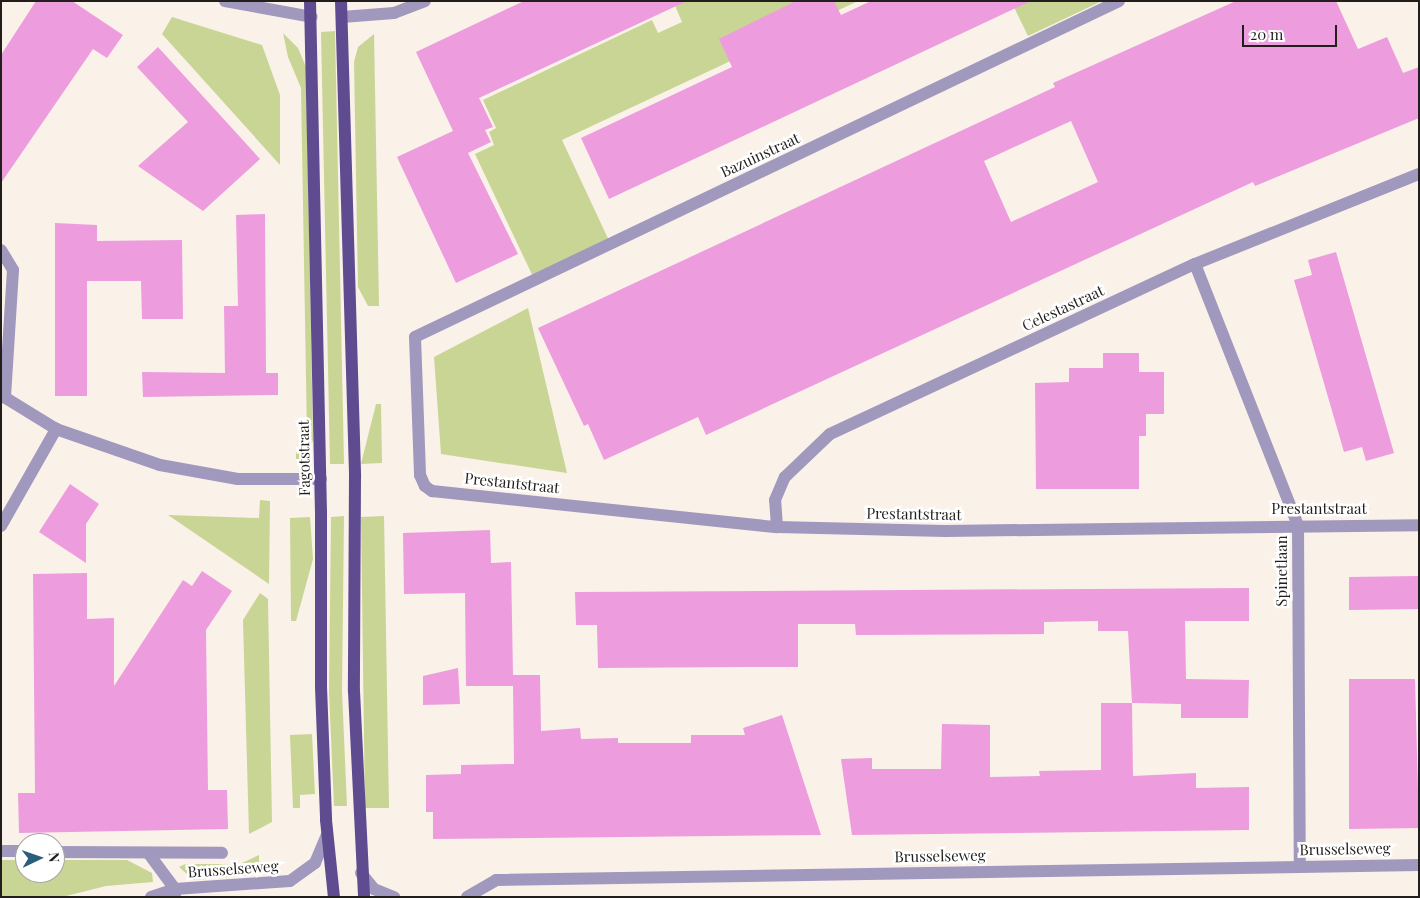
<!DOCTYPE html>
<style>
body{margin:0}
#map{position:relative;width:1420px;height:898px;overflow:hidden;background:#faf1e9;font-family:"Playfair Display",serif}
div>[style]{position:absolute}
.green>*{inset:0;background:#c8d595}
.building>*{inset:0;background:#ed9cde}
.minor>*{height:12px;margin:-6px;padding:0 6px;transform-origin:6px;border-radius:6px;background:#a198be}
.major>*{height:12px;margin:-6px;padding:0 6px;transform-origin:6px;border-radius:6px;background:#5f4b8f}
span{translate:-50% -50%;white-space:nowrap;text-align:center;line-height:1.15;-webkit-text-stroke:5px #fff;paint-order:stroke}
.street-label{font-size:15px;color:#211e1b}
.frame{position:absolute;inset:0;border:2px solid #211e1b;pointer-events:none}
.north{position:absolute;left:15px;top:833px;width:50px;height:50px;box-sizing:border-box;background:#fff;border:1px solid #a6a5a4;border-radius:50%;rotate:87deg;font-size:14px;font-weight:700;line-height:20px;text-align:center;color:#211e1b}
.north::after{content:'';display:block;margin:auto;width:18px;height:22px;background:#2a5e7a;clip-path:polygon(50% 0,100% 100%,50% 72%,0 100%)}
.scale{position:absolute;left:1242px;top:25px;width:95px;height:22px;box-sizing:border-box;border:2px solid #211e1b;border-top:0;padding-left:6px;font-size:15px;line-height:18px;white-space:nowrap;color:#211e1b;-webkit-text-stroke:4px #fff;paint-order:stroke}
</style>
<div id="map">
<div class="green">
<i style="clip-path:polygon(673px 1px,858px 1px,562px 140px,612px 247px,536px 283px,475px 154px,494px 145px,489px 132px,496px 128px,483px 100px,652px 20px,658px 33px,682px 22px)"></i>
<i style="clip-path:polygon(1011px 1px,1102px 1px,1028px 36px)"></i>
<i style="clip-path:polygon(172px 17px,262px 45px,280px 95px,280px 165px,162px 34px)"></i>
<i style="clip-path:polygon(335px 31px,344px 464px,330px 464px,321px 32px)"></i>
<i style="clip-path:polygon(283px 33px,298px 48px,306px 67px,313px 440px,310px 449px,296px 462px,296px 453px,307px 436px,301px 88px,288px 57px)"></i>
<i style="clip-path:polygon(374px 34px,379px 306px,368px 306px,358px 287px,354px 62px,358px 47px)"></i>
<i style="clip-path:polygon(528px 308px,567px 473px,441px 454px,434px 357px)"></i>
<i style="clip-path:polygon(376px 404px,381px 404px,382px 463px,361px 464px)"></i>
<i style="clip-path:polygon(260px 500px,270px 501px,269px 584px,168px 515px,259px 518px)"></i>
<i style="clip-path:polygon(344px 516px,342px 691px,347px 806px,334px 806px,329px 692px,331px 517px)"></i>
<i style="clip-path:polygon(384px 516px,389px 808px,365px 808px,361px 517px)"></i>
<i style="clip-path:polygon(310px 517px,313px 559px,296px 621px,291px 621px,290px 518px)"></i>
<i style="clip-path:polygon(260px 593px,268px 599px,272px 822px,249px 834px,243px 620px)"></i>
<i style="clip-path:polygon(312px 734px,315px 794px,300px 795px,300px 808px,293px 808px,290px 735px)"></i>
<i style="clip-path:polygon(259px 855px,259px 865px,251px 865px,251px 875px,194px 880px,179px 867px,185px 864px,240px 864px)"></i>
<i style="clip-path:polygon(1px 860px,25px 860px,25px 873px,55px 873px,55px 860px,127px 860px,152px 873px,153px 882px,106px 886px,62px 897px,1px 897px)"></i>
</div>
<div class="building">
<i style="clip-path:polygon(36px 1px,72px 1px,123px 35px,107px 58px,93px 49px,1px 183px,1px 55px)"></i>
<i style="clip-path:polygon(524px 1px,687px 1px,479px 98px,493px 127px,485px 130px,491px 142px,468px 153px,518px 254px,456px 283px,397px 157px,453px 131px,416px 52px)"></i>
<i style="clip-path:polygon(796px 1px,834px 1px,841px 15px,871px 1px,1031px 1px,609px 199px,581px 138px,732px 67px,719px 39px)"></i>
<i style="clip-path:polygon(evenodd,1236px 1px,1336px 1px,1358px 49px,1387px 37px,1403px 73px,1419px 67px,1419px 118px,1255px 186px,1253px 182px,706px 435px,698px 417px,604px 460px,588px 424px,584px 426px,538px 328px,1055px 87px,1053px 83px,1236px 1px,1071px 121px,1098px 182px,1011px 222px,984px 161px,1071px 121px)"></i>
<i style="clip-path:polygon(158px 47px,260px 159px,203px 211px,138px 166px,188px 122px,137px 67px)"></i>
<i style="clip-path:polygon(265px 214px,266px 373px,278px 373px,278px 395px,143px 397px,142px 372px,225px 373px,224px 306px,238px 306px,236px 215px)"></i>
<i style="clip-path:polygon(55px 223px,97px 225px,97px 241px,182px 240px,183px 319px,142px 319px,141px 281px,87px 281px,87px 396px,55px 396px)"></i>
<i style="clip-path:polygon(1336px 252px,1394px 453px,1366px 461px,1362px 447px,1344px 452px,1294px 280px,1312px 275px,1308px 260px)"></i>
<i style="clip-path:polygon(1103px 353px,1139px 353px,1139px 372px,1164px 372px,1164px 414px,1146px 414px,1146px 436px,1139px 436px,1139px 489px,1036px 489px,1035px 383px,1069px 382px,1069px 368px,1103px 368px)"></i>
<i style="clip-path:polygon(70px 484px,99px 504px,86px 524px,86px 563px,39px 532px)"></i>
<i style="clip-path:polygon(490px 530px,491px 563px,511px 562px,513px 675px,540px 675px,541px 731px,580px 728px,581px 739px,618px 738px,618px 743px,691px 743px,691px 735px,745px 735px,743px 728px,782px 715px,821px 835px,433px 839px,433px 812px,426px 812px,426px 775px,461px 774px,461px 765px,514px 764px,513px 686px,466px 686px,465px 593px,404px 594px,403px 533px)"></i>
<i style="clip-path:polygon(202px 571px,232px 591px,206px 630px,208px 790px,227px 790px,228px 829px,19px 833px,18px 793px,35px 793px,33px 574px,87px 573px,87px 619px,114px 618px,114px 686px,183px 580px,192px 586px)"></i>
<i style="clip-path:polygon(1419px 576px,1419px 609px,1349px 610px,1349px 577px)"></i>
<i style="clip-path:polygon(1249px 588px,1249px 621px,1185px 621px,1186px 679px,1249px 680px,1248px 718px,1181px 718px,1181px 704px,1132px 703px,1133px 776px,1196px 773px,1196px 788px,1249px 787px,1249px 830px,852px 835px,841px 759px,872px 758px,872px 769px,941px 769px,942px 724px,990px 725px,990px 777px,1040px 776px,1039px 771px,1101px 770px,1101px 703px,1132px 703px,1128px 631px,1098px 631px,1098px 621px,1044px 622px,1044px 634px,856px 635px,855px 624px,798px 624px,798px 667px,744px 667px,598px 668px,597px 625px,576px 625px,575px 592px)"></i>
<i style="clip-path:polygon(458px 668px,460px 704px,423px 705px,423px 676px)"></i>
<i style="clip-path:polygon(1349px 679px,1415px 679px,1419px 828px,1349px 829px)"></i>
</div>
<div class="minor">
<i style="left:225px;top:1px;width:88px;rotate:10.4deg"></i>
<i style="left:1119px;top:1px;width:780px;rotate:154.49deg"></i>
<i style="left:415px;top:337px;width:138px;rotate:87.9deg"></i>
<i style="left:420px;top:475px;width:12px;rotate:66deg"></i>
<i style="left:425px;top:486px;width:9px;rotate:36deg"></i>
<i style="left:432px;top:491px;width:347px;rotate:6deg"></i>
<i style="left:777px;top:527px;width:168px;rotate:1.4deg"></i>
<i style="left:945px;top:531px;width:474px;rotate:-0.7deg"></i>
<i style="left:342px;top:17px;width:52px;rotate:-4.4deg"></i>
<i style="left:394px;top:13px;width:33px;rotate:-21deg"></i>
<i style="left:1px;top:250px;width:23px;rotate:59deg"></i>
<i style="left:13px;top:270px;width:128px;rotate:93.6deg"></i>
<i style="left:1195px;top:264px;width:281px;rotate:68.5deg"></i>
<i style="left:1298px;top:525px;width:341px;rotate:89.7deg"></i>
<i style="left:1px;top:395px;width:65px;rotate:31.7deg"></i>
<i style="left:56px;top:429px;width:110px;rotate:19.1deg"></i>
<i style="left:160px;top:465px;width:79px;rotate:10.2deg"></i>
<i style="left:238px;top:479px;width:83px"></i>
<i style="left:1px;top:526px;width:112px;rotate:-60.4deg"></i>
<i style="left:777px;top:527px;width:27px;rotate:-94deg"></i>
<i style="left:775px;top:500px;width:25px;rotate:-67deg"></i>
<i style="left:785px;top:477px;width:62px;rotate:-43.7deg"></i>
<i style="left:830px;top:434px;width:403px;rotate:-25deg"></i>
<i style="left:1195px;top:264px;width:241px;rotate:-21.9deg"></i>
<i style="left:1px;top:851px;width:24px"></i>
<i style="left:55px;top:852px;width:167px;rotate:0.3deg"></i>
<i style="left:149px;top:854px;width:44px;rotate:53.4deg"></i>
<i style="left:175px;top:889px;width:6px;rotate:90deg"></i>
<i style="left:361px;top:873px;width:21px;rotate:51deg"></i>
<i style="left:374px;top:889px;width:22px;rotate:22deg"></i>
<i style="left:151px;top:897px;width:25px;rotate:-18deg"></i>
<i style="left:175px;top:889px;width:115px;rotate:-4deg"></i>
<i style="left:290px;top:881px;width:31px;rotate:-36deg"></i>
<i style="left:315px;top:863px;width:30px;rotate:-67deg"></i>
<i style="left:467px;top:897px;width:34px;rotate:-30deg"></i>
<i style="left:496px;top:880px;width:923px;rotate:-0.93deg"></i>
</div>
<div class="major">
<i style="left:310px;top:1px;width:511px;rotate:88.77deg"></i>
<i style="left:321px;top:512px;width:175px;rotate:90deg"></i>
<i style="left:321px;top:687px;width:133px;rotate:87.8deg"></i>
<i style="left:326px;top:820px;width:77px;rotate:84.1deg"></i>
<i style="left:341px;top:1px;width:476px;rotate:88.3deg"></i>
<i style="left:355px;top:477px;width:214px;rotate:90.3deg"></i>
<i style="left:354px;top:691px;width:206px;rotate:87.2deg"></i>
</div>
<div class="street-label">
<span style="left:760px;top:155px;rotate:-25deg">Bazuinstraat</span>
<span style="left:1063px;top:308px;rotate:-25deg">Celestastraat</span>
<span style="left:304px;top:458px;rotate:-91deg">Fagotstraat</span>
<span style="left:512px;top:483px;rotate:6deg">Prestantstraat</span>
<span style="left:1319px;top:509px">Prestantstraat</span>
<span style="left:914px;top:514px;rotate:1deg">Prestantstraat</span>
<span style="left:1282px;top:571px;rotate:-90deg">Spinetlaan</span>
<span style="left:1345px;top:849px;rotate:-1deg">Brusselseweg</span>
<span style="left:940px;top:856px;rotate:-1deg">Brusselseweg</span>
<span style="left:233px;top:869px;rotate:-4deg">Brusselseweg</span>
</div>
<div class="frame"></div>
<div class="north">N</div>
<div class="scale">20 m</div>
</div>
